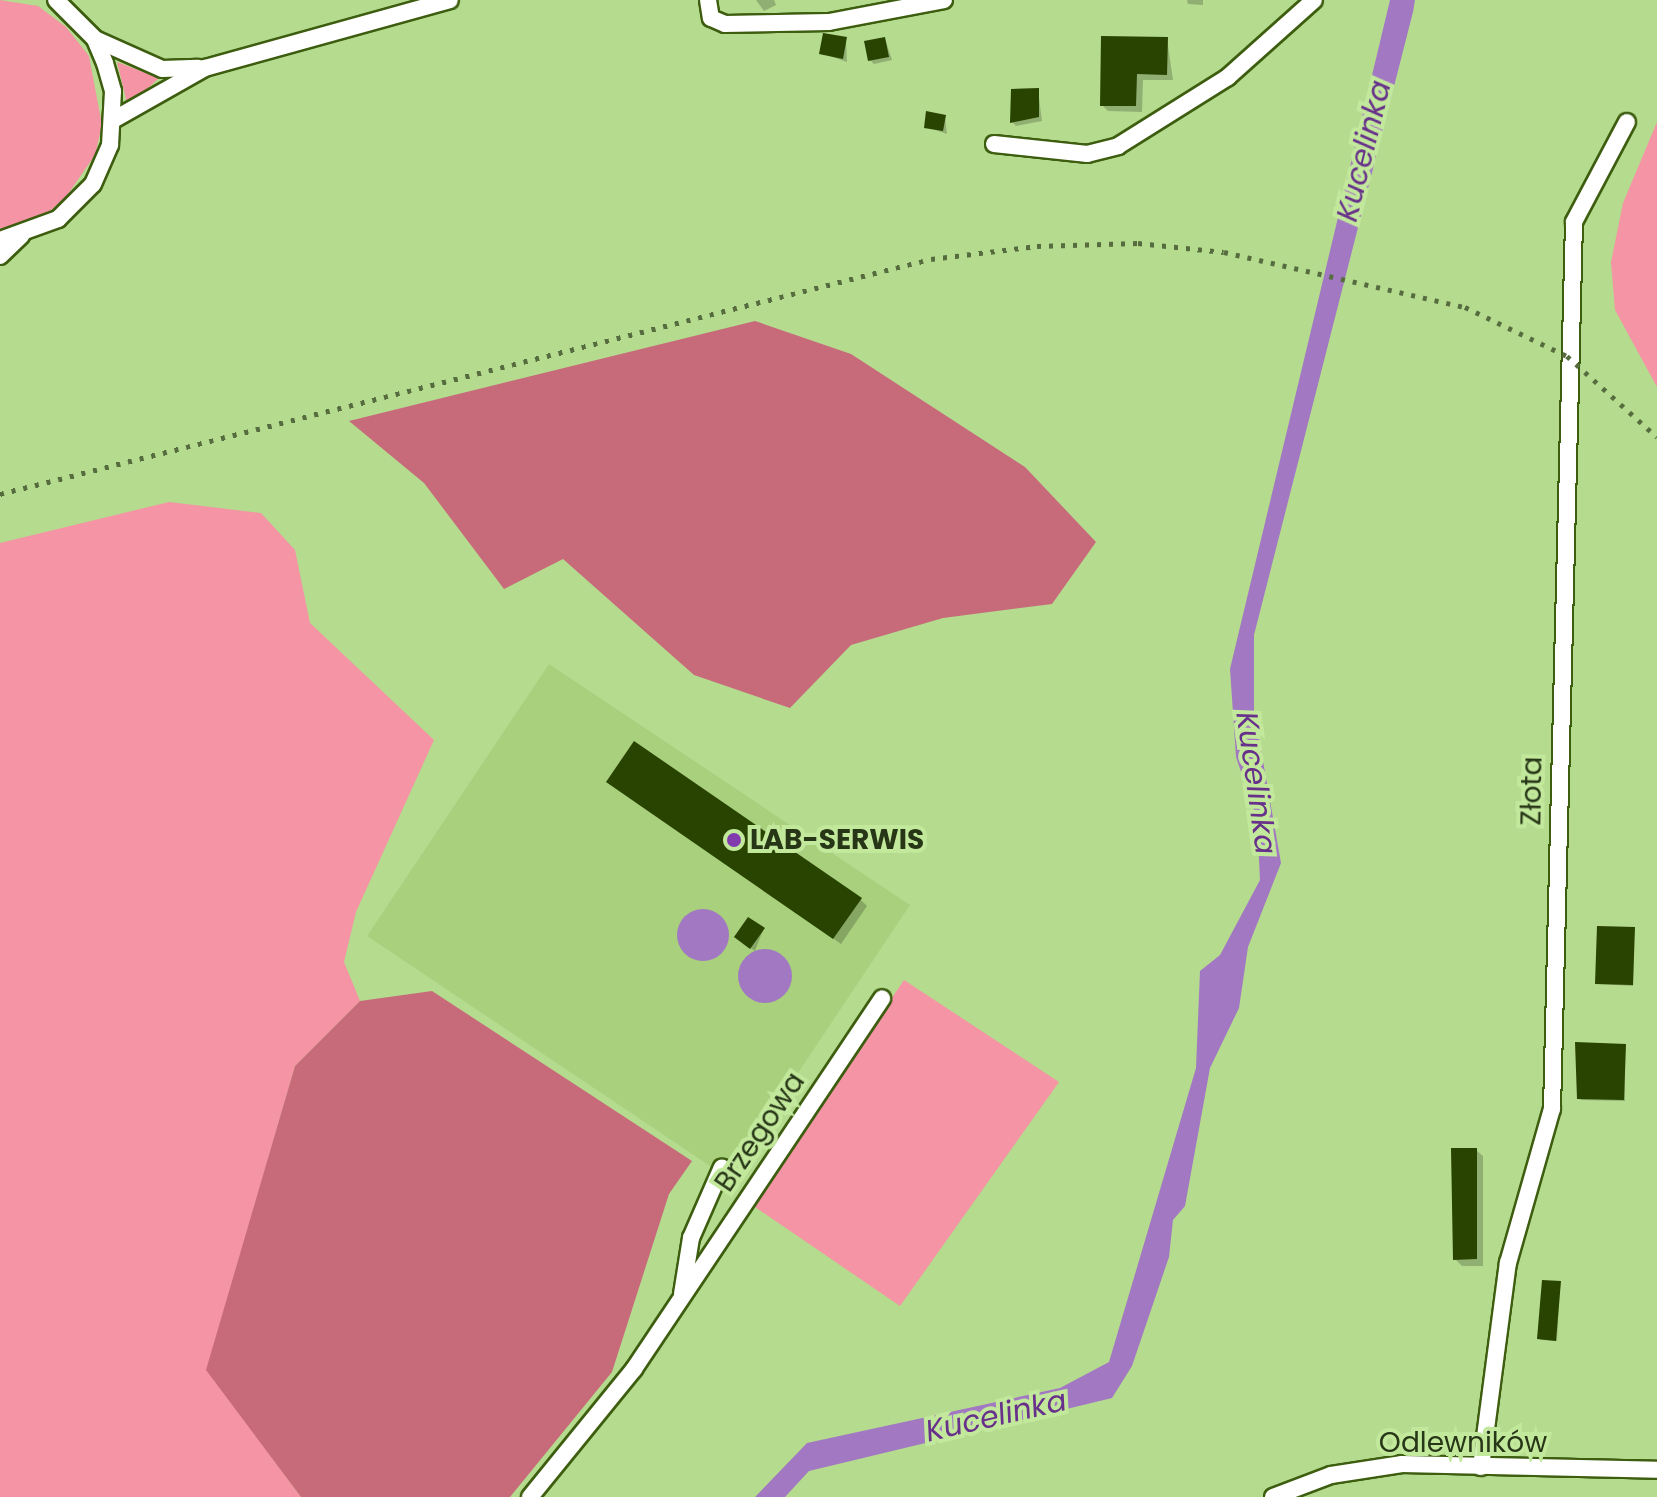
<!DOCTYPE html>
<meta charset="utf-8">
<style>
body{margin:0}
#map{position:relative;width:1657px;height:1497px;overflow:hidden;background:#b5db8f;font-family:Poppins,sans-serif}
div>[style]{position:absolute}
.built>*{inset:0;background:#a8d07d}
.green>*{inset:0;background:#f494a4}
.forest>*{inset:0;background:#c76b7b}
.water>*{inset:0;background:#a278c2}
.round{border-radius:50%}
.shadow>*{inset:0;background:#0003}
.building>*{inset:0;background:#294300}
.roads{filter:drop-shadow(2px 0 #3d5d0f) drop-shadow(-2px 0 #3d5d0f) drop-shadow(0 2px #3d5d0f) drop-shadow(0 -2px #3d5d0f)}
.minor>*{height:16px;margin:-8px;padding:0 8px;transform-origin:8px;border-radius:8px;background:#fff}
.rail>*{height:5px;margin-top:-2.5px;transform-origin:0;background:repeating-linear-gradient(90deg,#566c3e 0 4px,transparent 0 12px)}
.dots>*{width:22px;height:22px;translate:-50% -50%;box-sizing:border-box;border:4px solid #c2e89c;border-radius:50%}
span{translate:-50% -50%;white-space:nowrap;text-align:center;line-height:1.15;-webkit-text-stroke:8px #c2e89c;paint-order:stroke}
.street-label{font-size:28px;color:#273617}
.poi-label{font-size:28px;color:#273617;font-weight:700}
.left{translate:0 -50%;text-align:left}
.water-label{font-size:30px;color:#67308a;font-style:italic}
</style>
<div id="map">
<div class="built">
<i style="clip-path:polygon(549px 664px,910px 905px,728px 1178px,367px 936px)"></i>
</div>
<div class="green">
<i style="clip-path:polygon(0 0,38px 6px,66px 27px,89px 56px,102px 125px,95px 155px,66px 197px,44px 216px,0 229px)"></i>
<i style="clip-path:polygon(117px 62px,159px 78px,125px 109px,126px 99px)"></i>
<i style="clip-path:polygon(1657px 122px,1657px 387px,1615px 310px,1611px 262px,1623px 203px)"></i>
<i style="clip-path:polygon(169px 502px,261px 513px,295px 550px,310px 623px,434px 740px,356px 912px,344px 962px,360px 1001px,295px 1066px,207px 1370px,301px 1497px,0 1497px,0 543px)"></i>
<i style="clip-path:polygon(904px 980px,1059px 1082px,900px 1306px,752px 1205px)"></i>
</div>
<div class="forest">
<i style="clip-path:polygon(755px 321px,851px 354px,1025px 467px,1096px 542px,1052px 604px,943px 618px,851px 645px,790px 708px,694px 675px,563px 559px,504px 589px,424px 483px,349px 421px)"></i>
<i style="clip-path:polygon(432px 991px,692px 1161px,669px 1194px,612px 1372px,510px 1497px,301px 1497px,206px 1370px,295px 1066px,360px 1001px)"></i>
</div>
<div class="water">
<i style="clip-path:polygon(1390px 0,1415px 0,1413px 12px,1254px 635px,1254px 710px,1281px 863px,1248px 947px,1239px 1008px,1210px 1068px,1185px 1206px,1173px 1220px,1169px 1257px,1132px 1366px,1112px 1398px,809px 1471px,785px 1497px,755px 1497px,807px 1443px,1060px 1388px,1109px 1362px,1196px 1068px,1200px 971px,1220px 955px,1260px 880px,1257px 819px,1236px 757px,1230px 669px)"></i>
<i class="round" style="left:677px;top:909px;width:52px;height:52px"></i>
<i class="round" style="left:738px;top:949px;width:54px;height:54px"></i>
</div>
<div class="shadow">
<i style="clip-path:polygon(756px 0,774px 0,776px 5px,764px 11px)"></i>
<i style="clip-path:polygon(1187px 0,1203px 0,1203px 5px,1188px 4px)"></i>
<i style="clip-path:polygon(846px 39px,847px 62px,821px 53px)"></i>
<i style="clip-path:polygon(885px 39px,892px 60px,874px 64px,870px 60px)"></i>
<i style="clip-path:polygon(1167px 39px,1173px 80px,1143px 80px,1142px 112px,1108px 111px,1102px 105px)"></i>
<i style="clip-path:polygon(1038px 90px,1042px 121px,1016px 126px,1012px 122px)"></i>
<i style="clip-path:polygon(945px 117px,947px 134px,926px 127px)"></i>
<i style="clip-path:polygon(609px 782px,860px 899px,867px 906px,841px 944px)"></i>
<i style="clip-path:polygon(1634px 929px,1633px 986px,1599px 984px,1597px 983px)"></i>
<i style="clip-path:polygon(763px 930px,755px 951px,740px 941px)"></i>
<i style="clip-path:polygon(1625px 1046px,1625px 1101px,1581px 1100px,1579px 1098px)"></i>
<i style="clip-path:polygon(1476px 1150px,1483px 1156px,1483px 1266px,1462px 1266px,1455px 1259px)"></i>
<i style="clip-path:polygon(1560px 1283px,1557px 1341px,1541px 1340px,1539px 1338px)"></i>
</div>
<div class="building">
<i style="clip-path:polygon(823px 33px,847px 37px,843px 59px,819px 54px)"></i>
<i style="clip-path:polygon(1101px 36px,1168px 37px,1167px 75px,1137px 74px,1136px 106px,1100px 106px)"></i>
<i style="clip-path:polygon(885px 37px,889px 57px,868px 61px,864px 41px)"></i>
<i style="clip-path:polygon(1039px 88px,1039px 117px,1010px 123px,1011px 89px)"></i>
<i style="clip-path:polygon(926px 111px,946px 115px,943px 131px,924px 128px)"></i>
<i style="clip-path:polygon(634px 741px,862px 898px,833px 939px,606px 782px)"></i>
<i style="clip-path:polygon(748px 917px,765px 928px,750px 949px,734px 937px)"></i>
<i style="clip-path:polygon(1597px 926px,1635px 927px,1633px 985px,1595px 984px)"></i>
<i style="clip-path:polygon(1575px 1042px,1626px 1044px,1624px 1100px,1577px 1099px)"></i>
<i style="clip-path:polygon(1451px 1148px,1477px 1148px,1477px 1259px,1453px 1260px)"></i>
<i style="clip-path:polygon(1542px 1280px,1561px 1281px,1556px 1341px,1537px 1339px)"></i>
</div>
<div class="roads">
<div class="minor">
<i style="left:708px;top:0;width:18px;rotate:81deg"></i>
<i style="left:711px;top:18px;width:15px;rotate:23deg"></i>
<i style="left:725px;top:24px;width:104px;rotate:-1.1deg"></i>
<i style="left:829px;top:22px;width:117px;rotate:-10.8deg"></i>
<i style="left:95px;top:39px;width:73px;rotate:24.1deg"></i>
<i style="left:162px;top:69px;width:36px;rotate:-2deg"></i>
<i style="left:113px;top:120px;width:106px;rotate:-29.5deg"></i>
<i style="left:205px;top:68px;width:254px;rotate:-15.5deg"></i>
<i style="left:994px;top:144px;width:94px;rotate:6.1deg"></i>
<i style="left:1087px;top:154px;width:32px;rotate:-14deg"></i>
<i style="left:1118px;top:146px;width:130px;rotate:-32.1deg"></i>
<i style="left:1228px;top:77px;width:115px;rotate:-41.8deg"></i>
<i style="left:0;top:240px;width:62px;rotate:-19.9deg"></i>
<i style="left:58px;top:219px;width:49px;rotate:-45deg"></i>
<i style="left:93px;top:184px;width:43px;rotate:-66.4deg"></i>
<i style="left:110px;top:145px;width:54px;rotate:-86.8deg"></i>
<i style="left:113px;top:91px;width:29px;rotate:-106deg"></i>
<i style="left:105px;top:63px;width:26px;rotate:-113deg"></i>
<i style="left:95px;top:39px;width:55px;rotate:-135deg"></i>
<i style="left:0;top:256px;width:30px;rotate:-44deg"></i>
<i style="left:682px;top:1294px;width:57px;rotate:-80.9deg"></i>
<i style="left:691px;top:1238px;width:77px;rotate:-66.4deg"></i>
<i style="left:1481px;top:1467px;width:206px;rotate:-82.5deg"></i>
<i style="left:1508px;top:1263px;width:160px;rotate:-74.1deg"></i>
<i style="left:1552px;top:1109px;width:887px;rotate:-88.58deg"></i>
<i style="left:1574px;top:222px;width:113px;rotate:-62.1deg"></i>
<i style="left:530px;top:1497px;width:165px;rotate:-50.9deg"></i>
<i style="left:634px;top:1369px;width:446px;rotate:-56.2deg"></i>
<i style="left:1273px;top:1497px;width:62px;rotate:-20.8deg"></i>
<i style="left:1331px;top:1475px;width:72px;rotate:-8.8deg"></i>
<i style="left:1402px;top:1464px;width:255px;rotate:1.3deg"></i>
</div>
</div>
<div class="rail">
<i style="left:0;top:494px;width:960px;rotate:-14.17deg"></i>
<i style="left:931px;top:259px;width:107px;rotate:-7deg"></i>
<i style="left:1037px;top:246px;width:101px;rotate:-1.7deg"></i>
<i style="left:1138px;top:243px;width:86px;rotate:6deg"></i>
<i style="left:1224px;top:252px;width:247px;rotate:12.9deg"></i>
<i style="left:1465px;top:307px;width:113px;rotate:25.7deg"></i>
<i style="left:1567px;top:356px;width:121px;rotate:42deg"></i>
</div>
<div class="dots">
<i style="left:734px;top:840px;background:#823bae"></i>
</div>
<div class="street-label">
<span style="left:1532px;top:791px;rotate:-89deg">Złota</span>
<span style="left:760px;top:1132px;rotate:-56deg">Brzegowa</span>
<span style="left:1463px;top:1443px">Odlewników</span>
</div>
<div class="poi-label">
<span class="left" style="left:750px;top:840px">LAB-SERWIS</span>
</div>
<div class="water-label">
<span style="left:1364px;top:151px;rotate:-76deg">Kucelinka</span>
<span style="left:1256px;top:783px;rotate:82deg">Kucelinka</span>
<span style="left:996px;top:1416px;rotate:-13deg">Kucelinka</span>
</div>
</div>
